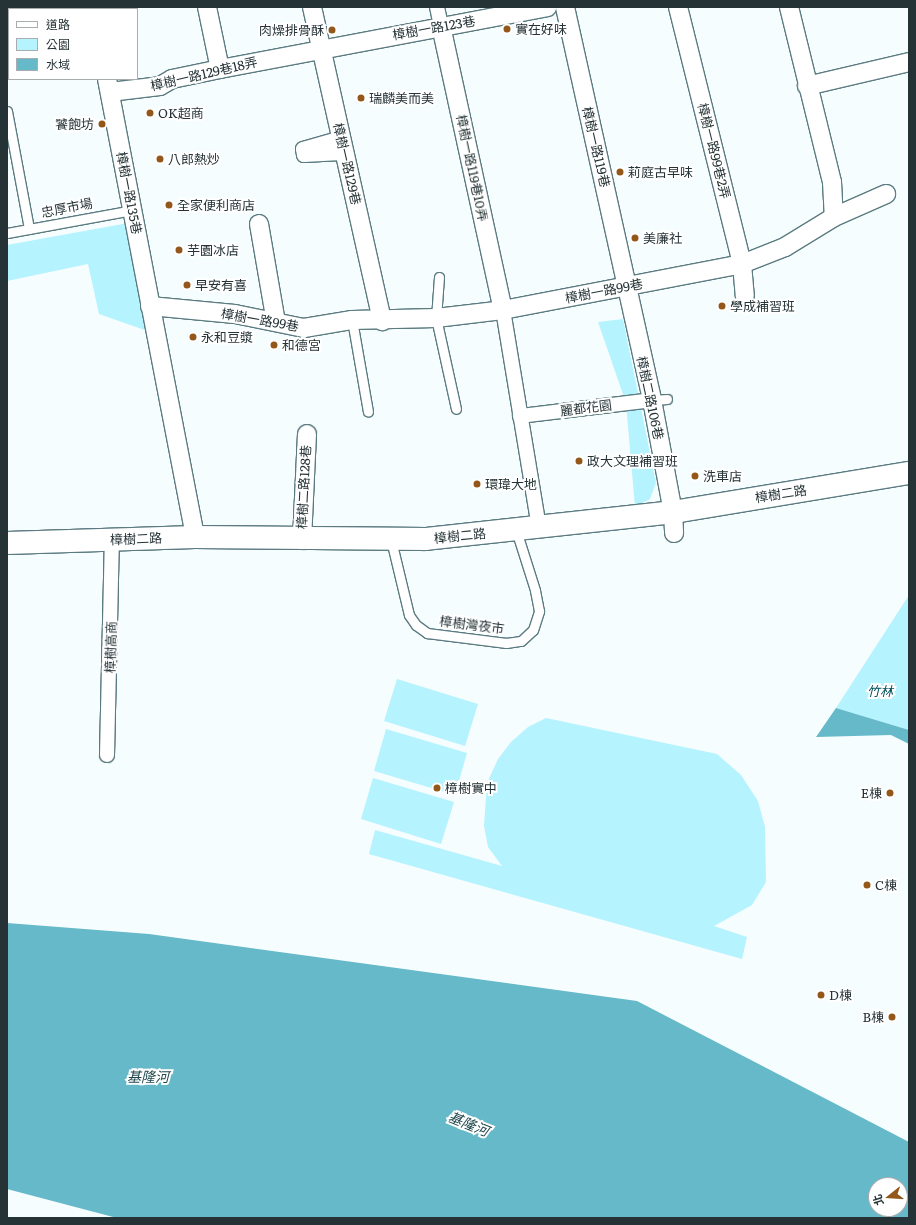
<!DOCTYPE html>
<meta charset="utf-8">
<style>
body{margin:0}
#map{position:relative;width:916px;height:1225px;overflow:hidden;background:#f6fdfe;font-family:Literata,"Noto Sans TC",serif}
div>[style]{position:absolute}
.green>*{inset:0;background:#b5f3ff}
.water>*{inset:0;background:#65b9c8}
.roads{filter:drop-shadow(1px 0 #5b7b81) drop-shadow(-1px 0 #5b7b81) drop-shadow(0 1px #5b7b81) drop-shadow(0 -1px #5b7b81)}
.service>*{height:9px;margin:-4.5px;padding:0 4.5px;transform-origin:4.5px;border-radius:4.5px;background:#fff}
.pedestrian>*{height:14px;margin:-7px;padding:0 7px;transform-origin:7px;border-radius:7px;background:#fff}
.minor>*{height:18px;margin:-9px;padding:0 9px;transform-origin:9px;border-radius:9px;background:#fff}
.tertiary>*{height:22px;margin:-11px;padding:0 11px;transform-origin:11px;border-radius:11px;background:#fff}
.dots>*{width:11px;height:11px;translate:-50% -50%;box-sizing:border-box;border:2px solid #fff;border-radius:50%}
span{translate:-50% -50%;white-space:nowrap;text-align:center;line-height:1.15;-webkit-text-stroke:4px #fff;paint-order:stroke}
.street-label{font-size:13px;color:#263336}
.poi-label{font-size:13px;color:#263336}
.left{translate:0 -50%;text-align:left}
.right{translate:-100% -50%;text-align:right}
.park-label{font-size:13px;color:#004f5a;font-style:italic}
.water-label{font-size:14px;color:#21484f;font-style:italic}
.frame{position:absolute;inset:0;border:8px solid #263336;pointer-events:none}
.legend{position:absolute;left:8px;top:8px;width:130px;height:72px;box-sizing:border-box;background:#fff;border:1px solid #a8adaf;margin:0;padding:5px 7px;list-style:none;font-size:12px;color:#263336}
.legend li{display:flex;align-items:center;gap:8px;height:20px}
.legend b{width:20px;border:1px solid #a8adaf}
.north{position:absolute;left:868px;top:1177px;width:40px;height:40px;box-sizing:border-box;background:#fff;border:1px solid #a8adaf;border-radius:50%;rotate:253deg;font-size:11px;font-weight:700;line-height:16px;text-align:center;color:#263336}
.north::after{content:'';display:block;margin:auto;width:14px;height:18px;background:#94571a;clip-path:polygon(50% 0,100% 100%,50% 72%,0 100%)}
</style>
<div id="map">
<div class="green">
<i style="clip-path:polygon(134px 222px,156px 334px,99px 314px,88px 264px,7px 281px,7px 245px)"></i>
<i style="clip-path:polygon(623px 319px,656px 483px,650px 499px,635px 507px,626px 403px,598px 322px)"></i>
<i style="clip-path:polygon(909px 595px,909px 730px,836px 708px)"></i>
<i style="clip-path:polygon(397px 679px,478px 704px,465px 746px,384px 721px)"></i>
<i style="clip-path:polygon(546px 718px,717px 754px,741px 775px,758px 801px,765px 827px,766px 882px,752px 905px,714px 926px,747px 937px,742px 959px,369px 854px,375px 830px,502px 866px,488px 847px,484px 826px,487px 783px,498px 759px,511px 742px,528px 727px)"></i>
<i style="clip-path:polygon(386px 729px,467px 753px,455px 795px,374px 771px)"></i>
<i style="clip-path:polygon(373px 778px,454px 802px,441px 844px,361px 819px)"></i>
</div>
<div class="water">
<i style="clip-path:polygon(836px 708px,909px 730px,909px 744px,891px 735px,816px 737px)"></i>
<i style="clip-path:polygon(evenodd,7px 923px,149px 934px,637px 1001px,909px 1142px,909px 1218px,117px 1218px,7px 1189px,7px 923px,876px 1185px,900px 1185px,900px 1209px,876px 1209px,876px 1185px)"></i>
</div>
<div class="roads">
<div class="service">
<i style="left:7px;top:111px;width:120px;rotate:79.4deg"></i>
<i style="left:7px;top:233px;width:127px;rotate:-10.4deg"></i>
<i style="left:439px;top:277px;width:41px;rotate:94.2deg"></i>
<i style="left:436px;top:318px;width:93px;rotate:77.6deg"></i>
<i style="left:352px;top:320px;width:93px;rotate:80.1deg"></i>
<i style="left:652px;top:400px;width:15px;rotate:-4deg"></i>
<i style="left:391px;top:540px;width:77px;rotate:76.5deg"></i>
<i style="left:409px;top:615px;width:12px;rotate:55deg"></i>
<i style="left:416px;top:625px;width:14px;rotate:36deg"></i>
<i style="left:427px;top:633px;width:80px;rotate:7.2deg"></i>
<i style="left:506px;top:643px;width:15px;rotate:-8deg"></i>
<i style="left:521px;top:641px;width:16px;rotate:-43deg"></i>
<i style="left:533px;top:630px;width:20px;rotate:-72deg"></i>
<i style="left:539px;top:611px;width:21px;rotate:-101deg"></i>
<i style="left:535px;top:590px;width:63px;rotate:-107.6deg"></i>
</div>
<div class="pedestrian">
<i style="left:437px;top:7px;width:19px;rotate:78deg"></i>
<i style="left:341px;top:153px;width:37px;rotate:177deg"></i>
<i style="left:304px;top:155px;width:6px;rotate:-99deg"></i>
<i style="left:303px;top:149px;width:40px;rotate:-16deg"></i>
<i style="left:503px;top:310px;width:220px;rotate:80.6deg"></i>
<i style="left:520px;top:416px;width:133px;rotate:-6.9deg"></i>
<i style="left:107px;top:755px;width:215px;rotate:-88.7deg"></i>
</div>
<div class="minor">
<i style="left:94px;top:7px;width:2px;rotate:90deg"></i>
<i style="left:207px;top:7px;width:63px;rotate:78.2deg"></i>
<i style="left:312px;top:7px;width:322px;rotate:77.4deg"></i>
<i style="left:565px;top:7px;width:403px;rotate:77.5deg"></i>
<i style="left:652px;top:400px;width:114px;rotate:79.4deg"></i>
<i style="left:673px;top:512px;width:21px;rotate:87deg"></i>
<i style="left:678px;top:7px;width:265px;rotate:76deg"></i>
<i style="left:742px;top:264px;width:32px;rotate:85deg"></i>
<i style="left:789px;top:7px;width:180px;rotate:76.2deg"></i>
<i style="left:832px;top:182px;width:35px;rotate:87deg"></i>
<i style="left:441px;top:26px;width:291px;rotate:77.7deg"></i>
<i style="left:107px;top:79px;width:466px;rotate:79.1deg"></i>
<i style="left:807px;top:86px;width:105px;rotate:-13.2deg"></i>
<i style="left:110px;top:92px;width:50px;rotate:-6.8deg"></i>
<i style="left:160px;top:86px;width:14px;rotate:-30deg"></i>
<i style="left:172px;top:79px;width:49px;rotate:-11.8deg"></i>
<i style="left:220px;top:69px;width:333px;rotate:-10.7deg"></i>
<i style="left:259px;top:224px;width:99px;rotate:80.2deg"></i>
<i style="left:150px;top:306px;width:85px;rotate:5.4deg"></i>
<i style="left:235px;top:314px;width:70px;rotate:11.5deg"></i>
<i style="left:304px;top:328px;width:49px;rotate:-9.5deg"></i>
<i style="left:352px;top:320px;width:84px;rotate:-1.4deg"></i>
<i style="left:436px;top:318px;width:67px;rotate:-6.8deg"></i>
<i style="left:503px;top:310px;width:243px;rotate:-10.9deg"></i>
<i style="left:742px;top:264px;width:46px;rotate:-21.6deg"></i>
<i style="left:785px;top:247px;width:57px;rotate:-31.5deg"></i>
<i style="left:834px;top:217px;width:57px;rotate:-23.9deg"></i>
<i style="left:302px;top:540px;width:106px;rotate:-87.3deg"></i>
</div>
<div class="tertiary">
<i style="left:7px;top:543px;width:188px;rotate:-1.8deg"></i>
<i style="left:195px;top:537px;width:231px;rotate:0.5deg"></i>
<i style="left:426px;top:539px;width:248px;rotate:-6.2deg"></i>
<i style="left:673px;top:512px;width:239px;rotate:-9.4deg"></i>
</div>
</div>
<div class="dots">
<i style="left:507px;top:29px;background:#94571a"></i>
<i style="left:332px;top:30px;background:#94571a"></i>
<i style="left:361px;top:98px;background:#94571a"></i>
<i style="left:150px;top:113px;background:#94571a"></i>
<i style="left:102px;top:124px;background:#94571a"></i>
<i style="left:160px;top:159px;background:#94571a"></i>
<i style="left:620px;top:172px;background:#94571a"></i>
<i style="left:169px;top:205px;background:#94571a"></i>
<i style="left:635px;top:238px;background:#94571a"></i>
<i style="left:179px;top:250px;background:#94571a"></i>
<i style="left:187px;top:285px;background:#94571a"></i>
<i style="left:722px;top:306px;background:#94571a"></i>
<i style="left:193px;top:337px;background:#94571a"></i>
<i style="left:274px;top:345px;background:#94571a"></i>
<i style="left:579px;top:461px;background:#94571a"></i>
<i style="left:695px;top:476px;background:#94571a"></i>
<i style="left:477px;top:484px;background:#94571a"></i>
<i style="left:437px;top:788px;background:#94571a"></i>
<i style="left:890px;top:793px;background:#94571a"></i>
<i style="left:867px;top:885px;background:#94571a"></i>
<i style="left:821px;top:995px;background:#94571a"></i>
<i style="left:892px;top:1017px;background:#94571a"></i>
</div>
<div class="street-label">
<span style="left:434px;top:28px;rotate:-10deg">樟樹一路123巷</span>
<span style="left:204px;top:74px;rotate:-13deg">樟樹一路129巷18弄</span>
<span style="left:596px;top:147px;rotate:77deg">樟樹一路119巷</span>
<span style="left:714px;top:151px;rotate:76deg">樟樹一路99巷2弄</span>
<span style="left:347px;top:164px;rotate:77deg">樟樹一路129巷</span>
<span style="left:472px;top:168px;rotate:78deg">樟樹一路119巷10弄</span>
<span style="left:129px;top:193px;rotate:79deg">樟樹一路135巷</span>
<span style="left:67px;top:208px;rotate:-11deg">忠厚市場</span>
<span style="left:604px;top:291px;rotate:-11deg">樟樹一路99巷</span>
<span style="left:260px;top:320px;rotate:10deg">樟樹一路99巷</span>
<span style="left:650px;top:398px;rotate:78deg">樟樹二路106巷</span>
<span style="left:586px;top:408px;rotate:-7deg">麗都花園</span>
<span style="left:304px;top:487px;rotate:-87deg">樟樹二路128巷</span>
<span style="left:781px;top:494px;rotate:-9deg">樟樹二路</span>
<span style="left:460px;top:536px;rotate:-6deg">樟樹二路</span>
<span style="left:136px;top:539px;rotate:-2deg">樟樹二路</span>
<span style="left:472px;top:625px;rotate:7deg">樟樹灣夜市</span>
<span style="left:111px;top:647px;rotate:-88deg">樟樹高商</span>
</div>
<div class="poi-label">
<span class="left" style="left:515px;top:29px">實在好味</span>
<span class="right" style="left:324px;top:30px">肉燥排骨酥</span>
<span class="left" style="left:369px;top:98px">瑞麟美而美</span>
<span class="left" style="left:158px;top:113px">OK超商</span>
<span class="right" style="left:94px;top:124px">饕飽坊</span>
<span class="left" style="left:168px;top:159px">八郎熱炒</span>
<span class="left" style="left:628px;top:172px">莉庭古早味</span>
<span class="left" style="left:177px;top:205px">全家便利商店</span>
<span class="left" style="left:643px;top:238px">美廉社</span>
<span class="left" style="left:187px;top:250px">芋園冰店</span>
<span class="left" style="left:195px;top:285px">早安有喜</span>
<span class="left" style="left:730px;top:306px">學成補習班</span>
<span class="left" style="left:201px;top:337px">永和豆漿</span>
<span class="left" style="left:282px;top:345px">和德宮</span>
<span class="left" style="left:587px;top:461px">政大文理補習班</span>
<span class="left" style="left:703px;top:476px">洗車店</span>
<span class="left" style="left:485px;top:484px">環瑋大地</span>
<span class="left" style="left:445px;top:788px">樟樹實中</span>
<span class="right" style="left:882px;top:793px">E棟</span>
<span class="left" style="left:875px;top:885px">C棟</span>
<span class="left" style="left:829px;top:995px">D棟</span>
<span class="right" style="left:884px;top:1017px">B棟</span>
</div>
<div class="park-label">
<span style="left:880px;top:691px">竹林</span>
</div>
<div class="water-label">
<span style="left:148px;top:1076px">基隆河</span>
<span style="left:469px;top:1123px;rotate:22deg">基隆河</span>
</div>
<div class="frame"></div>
<ul class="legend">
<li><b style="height:5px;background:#fff"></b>道路</li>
<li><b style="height:11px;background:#b5f3ff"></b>公園</li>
<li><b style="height:11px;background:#65b9c8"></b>水域</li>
</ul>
<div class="north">北</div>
</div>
